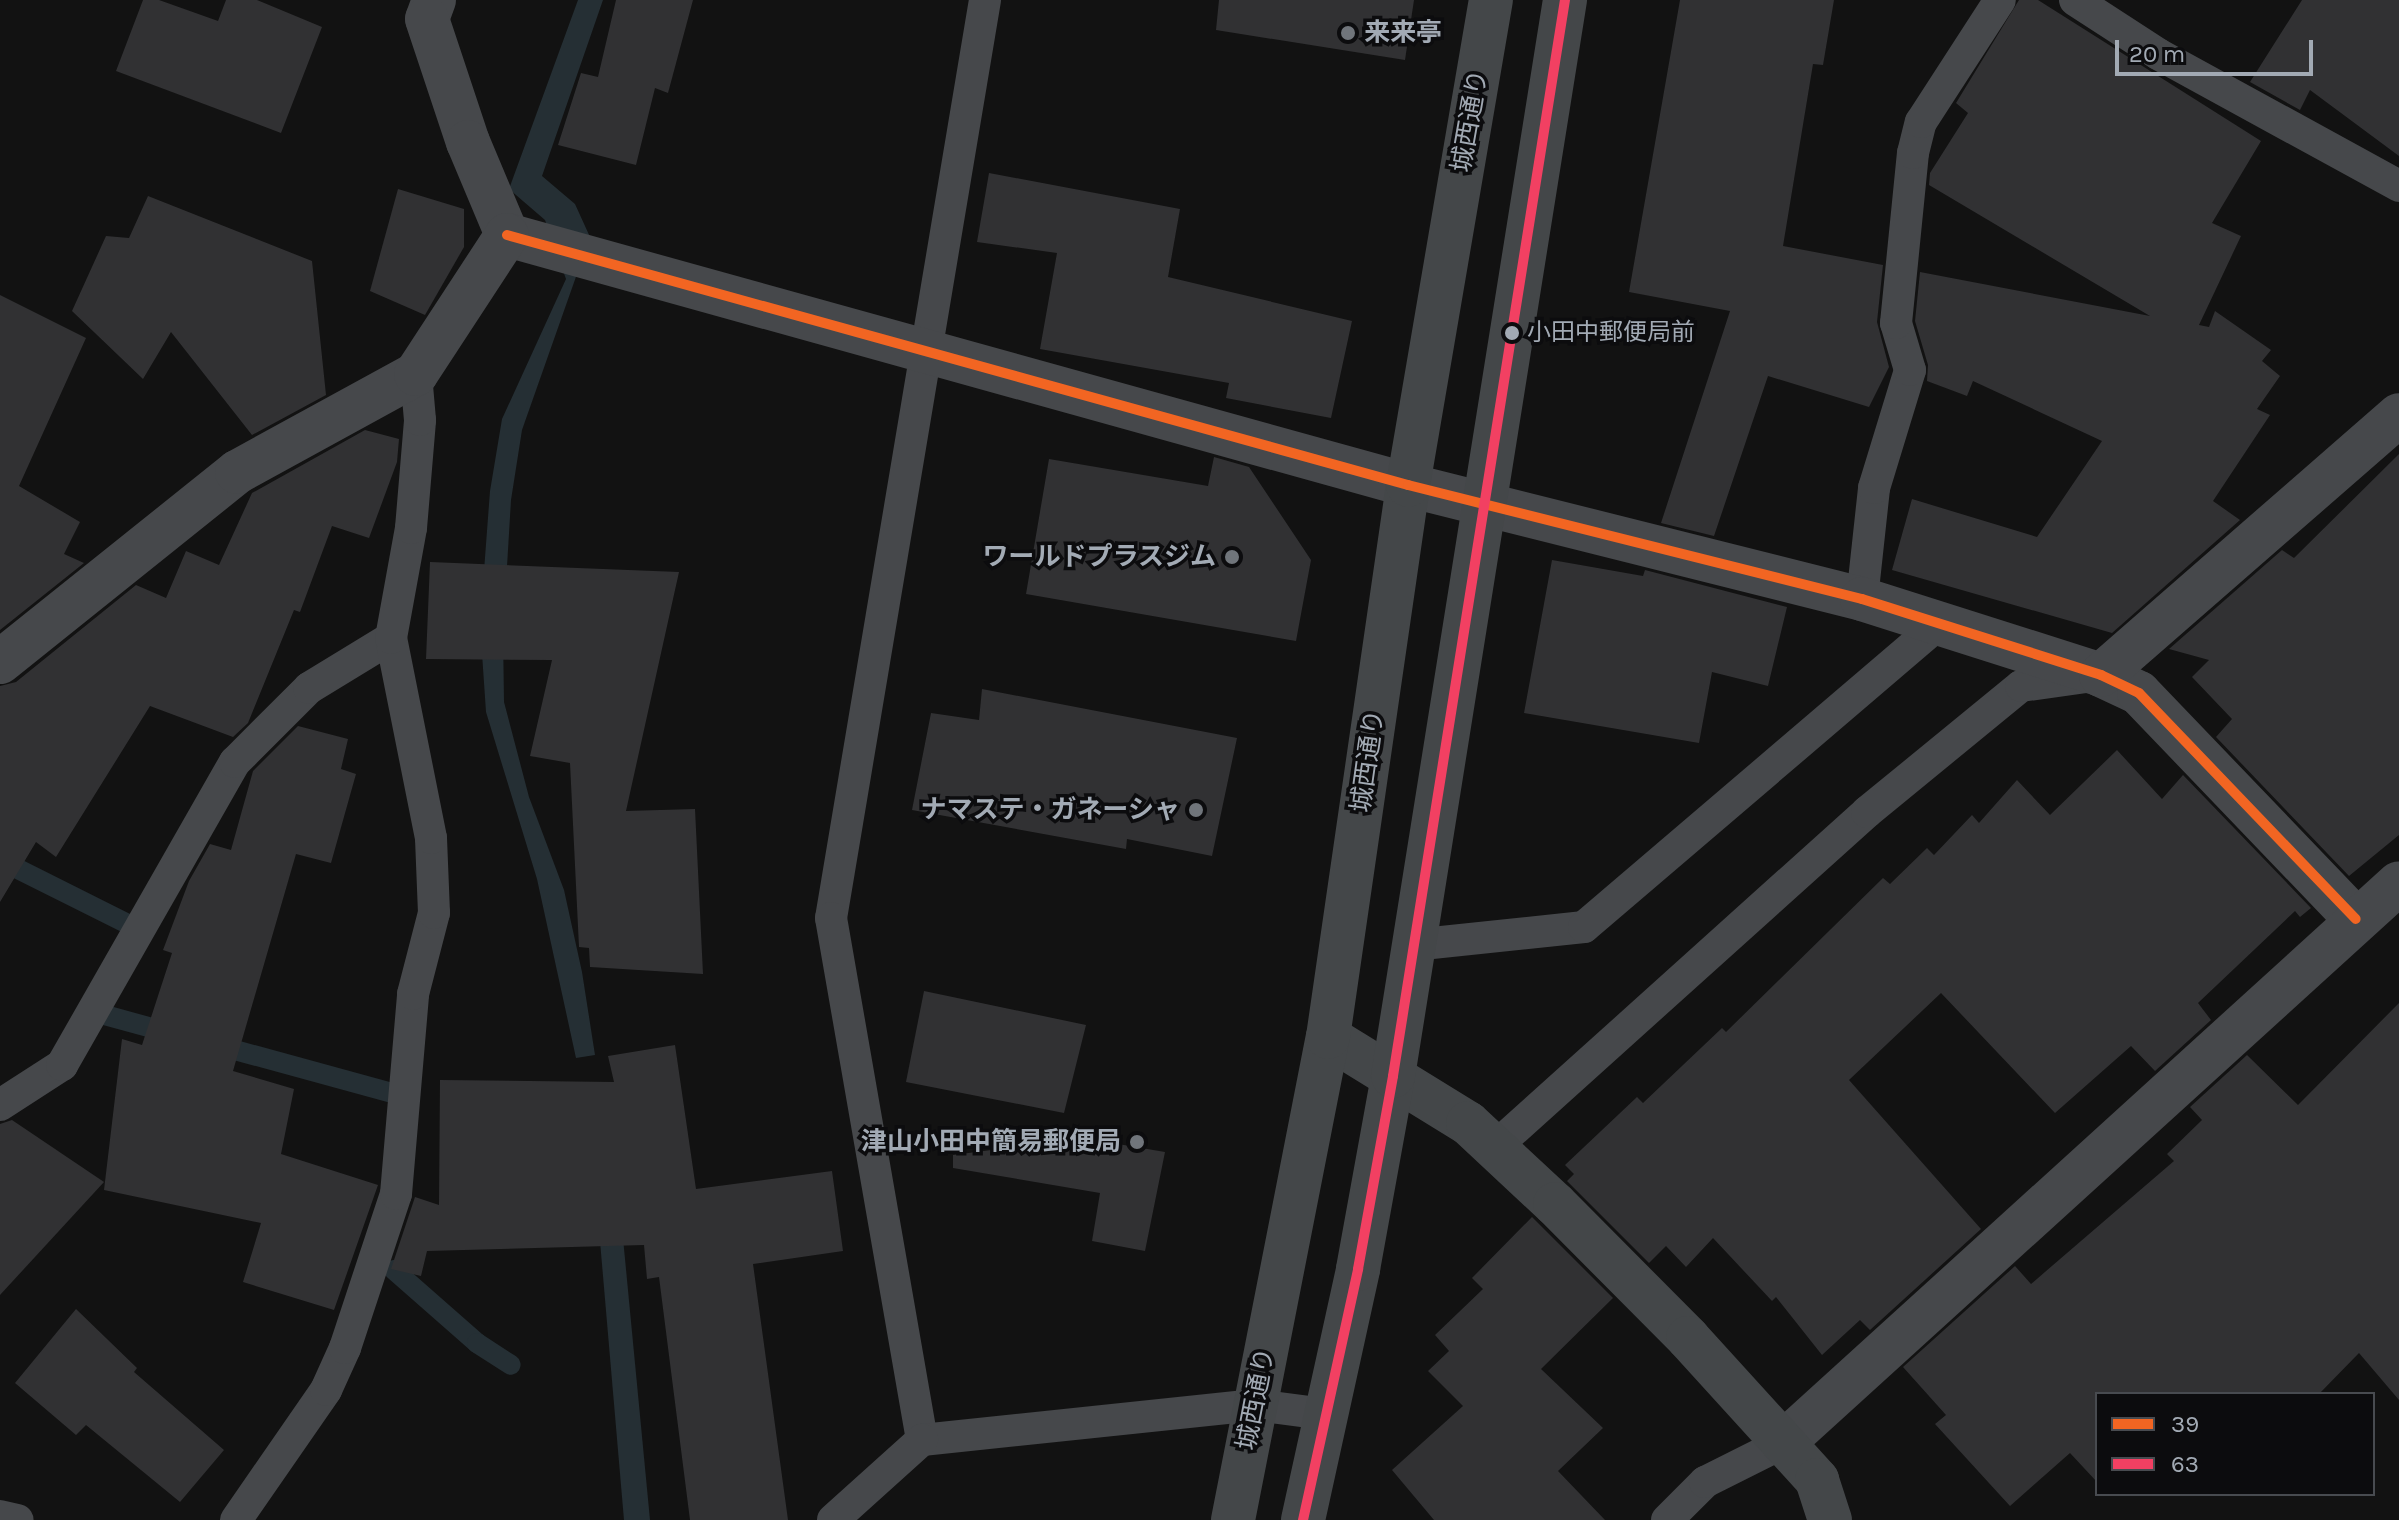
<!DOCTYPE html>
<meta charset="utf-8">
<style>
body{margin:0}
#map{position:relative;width:2399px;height:1520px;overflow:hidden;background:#121212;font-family:Karla,"Noto Sans JP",sans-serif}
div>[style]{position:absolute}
.water>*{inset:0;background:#252f34}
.stream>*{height:20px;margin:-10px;padding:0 10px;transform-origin:10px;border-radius:10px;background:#252f34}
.building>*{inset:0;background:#313133}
.lane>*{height:32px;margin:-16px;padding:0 16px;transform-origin:16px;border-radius:16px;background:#46484b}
.street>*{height:44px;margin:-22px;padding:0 22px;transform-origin:22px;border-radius:22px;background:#46484b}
.secondary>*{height:44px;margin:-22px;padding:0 22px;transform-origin:22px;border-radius:22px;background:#444749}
.bus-1>*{height:10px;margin:-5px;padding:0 5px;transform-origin:5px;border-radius:5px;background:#f26522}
.bus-2>*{height:10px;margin:-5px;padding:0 5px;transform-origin:5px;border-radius:5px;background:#f24062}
.dots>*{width:22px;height:22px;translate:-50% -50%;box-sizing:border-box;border:4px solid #0c0c0e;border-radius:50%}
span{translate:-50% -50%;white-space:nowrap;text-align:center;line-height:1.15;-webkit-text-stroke:7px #0c0c0e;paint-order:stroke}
.bus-label{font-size:24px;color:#a2aab4}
.left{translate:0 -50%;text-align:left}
.poi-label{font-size:26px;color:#a2aab4;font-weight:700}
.right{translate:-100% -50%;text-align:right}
.street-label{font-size:26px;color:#a2aab4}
.legend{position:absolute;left:2095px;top:1392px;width:280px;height:104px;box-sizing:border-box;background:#0c0c0e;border:2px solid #484b50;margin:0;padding:10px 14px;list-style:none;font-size:24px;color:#a2aab4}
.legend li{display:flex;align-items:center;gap:16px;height:40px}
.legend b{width:40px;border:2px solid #484b50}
.scale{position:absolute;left:2115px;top:40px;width:198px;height:36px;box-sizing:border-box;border:4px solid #a2aab4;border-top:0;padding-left:10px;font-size:24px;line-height:28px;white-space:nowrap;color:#a2aab4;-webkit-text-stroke:6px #0c0c0e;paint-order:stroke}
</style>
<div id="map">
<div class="water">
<i style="clip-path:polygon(578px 0,603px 0,542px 176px,575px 204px,590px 237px,522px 430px,511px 500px,503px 633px,504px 702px,529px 797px,564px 890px,582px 972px,595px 1055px,576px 1058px,537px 879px,486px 712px,480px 624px,490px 491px,502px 419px,566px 279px,545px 220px,509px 189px)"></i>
<i style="clip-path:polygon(623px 1238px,650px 1520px,624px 1520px,600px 1241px)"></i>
</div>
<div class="stream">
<i style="left:0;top:860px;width:145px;rotate:26.6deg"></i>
<i style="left:101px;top:1014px;width:76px;rotate:15.3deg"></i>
<i style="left:213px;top:1044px;width:190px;rotate:15.3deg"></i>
<i style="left:394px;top:1270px;width:111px;rotate:41.3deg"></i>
<i style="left:477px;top:1343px;width:40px;rotate:32.9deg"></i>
</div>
<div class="building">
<i style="clip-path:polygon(143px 0,159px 0,218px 21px,226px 0,257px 0,322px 27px,281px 133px,116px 71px)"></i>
<i style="clip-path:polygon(616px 0,693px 0,668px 93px,655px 88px,636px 165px,558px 145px,581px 73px,598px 77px)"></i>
<i style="clip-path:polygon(1219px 0,1414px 0,1405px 60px,1216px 30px)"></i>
<i style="clip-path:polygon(1680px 0,1834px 0,1823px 65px,1813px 64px,1783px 246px,1883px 265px,1877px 322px,1889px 367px,1869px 407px,1768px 376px,1714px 536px,1661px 523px,1730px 311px,1629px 292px)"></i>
<i style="clip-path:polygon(2019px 0,2038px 0,2261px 141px,2212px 223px,2241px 236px,2199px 325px,2209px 327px,2215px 311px,2271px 350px,2262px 361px,2280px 376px,2257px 409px,2270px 415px,2213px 501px,2240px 520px,2112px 633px,1892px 570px,1912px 499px,2037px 537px,2102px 441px,1973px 381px,1967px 396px,1927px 381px,1928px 365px,1915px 321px,1920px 272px,2150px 316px,1929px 185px,1930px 173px,1968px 113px,1956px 103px)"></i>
<i style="clip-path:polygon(2302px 0,2399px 0,2399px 156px,2310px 90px,2300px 110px,2250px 82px)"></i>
<i style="clip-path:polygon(989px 173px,1180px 209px,1168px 277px,1352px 321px,1331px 418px,1226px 398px,1229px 383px,1040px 349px,1057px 253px,977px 242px)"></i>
<i style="clip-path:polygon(398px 189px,464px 209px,464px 247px,425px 315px,370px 291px)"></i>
<i style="clip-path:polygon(148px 196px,312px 261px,326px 395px,252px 435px,171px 332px,143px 379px,72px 311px,106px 236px,129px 238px)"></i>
<i style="clip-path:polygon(0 295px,86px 338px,19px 486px,80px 522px,64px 554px,84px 563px,0 630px)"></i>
<i style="clip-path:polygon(365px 430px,399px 439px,397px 462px,369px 538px,332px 526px,300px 612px,294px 610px,248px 723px,233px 737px,150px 706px,56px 857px,36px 842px,0 902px,0 686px,16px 682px,136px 585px,166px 598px,186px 551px,219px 565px,252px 493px)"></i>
<i style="clip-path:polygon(2399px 454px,2399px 835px,2349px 876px,2216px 737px,2232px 719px,2192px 677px,2209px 660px,2169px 649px,2282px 550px,2294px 558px)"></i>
<i style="clip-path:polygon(1214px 457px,1249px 467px,1311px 560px,1296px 641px,1026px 594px,1049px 459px,1208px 486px)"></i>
<i style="clip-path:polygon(1552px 560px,1643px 576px,1645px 570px,1787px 607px,1768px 686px,1712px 672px,1699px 743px,1524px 713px)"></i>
<i style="clip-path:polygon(430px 562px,679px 572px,626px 811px,695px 809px,703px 974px,590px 967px,589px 948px,579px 947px,570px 763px,530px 756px,552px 660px,426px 659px)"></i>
<i style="clip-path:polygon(982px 689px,1237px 738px,1212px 856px,1127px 839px,1126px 849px,912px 810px,931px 713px,979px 720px)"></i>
<i style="clip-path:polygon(298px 726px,348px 739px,341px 769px,356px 774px,331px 863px,296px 854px,233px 1071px,294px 1089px,281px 1154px,378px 1185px,334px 1310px,243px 1282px,261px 1223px,104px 1190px,122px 1039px,142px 1045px,172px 953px,163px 950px,189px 881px,210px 844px,231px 850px,253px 771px)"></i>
<i style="clip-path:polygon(2117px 750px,2162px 799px,2183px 775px,2311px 908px,2300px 917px,2295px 911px,2198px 1003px,2211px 1020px,2155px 1071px,2131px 1046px,2055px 1113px,1941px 993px,1849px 1080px,1981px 1229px,1870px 1330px,1860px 1320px,1822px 1355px,1776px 1297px,1772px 1301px,1713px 1238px,1686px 1267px,1666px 1246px,1649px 1263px,1567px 1181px,1574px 1174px,1565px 1165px,1637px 1097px,1643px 1103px,1722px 1028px,1726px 1032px,1883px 878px,1890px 884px,1927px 848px,1934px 855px,1972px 815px,1979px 823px,2017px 780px,2050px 815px)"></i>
<i style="clip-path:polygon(924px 991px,1086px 1025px,1064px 1113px,906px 1082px)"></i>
<i style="clip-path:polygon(2399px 1003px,2399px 1400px,2359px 1353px,2319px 1394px,2097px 1394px,2097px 1482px,2070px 1453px,2010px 1506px,1935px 1424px,1946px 1415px,1903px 1367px,2015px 1266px,2031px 1284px,2174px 1161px,2167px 1154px,2202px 1120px,2190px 1107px,2247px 1055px,2298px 1105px)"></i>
<i style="clip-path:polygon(675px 1045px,696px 1189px,832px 1171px,843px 1251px,753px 1264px,788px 1520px,690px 1520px,659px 1277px,647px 1279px,644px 1245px,427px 1251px,421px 1276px,391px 1269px,415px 1197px,439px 1205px,440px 1080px,614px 1082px,608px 1056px)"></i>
<i style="clip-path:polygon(12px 1120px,104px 1182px,0 1295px,0 1124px)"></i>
<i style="clip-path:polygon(1083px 1138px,1165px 1152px,1145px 1251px,1092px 1241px,1100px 1193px,953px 1168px,953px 1155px)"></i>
<i style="clip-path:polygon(1532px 1217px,1613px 1298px,1541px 1369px,1603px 1428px,1558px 1471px,1605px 1520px,1434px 1520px,1392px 1470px,1463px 1406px,1428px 1371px,1449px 1351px,1435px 1335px,1483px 1289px,1472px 1278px)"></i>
<i style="clip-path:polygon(76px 1309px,137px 1368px,134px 1372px,224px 1450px,180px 1502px,86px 1425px,76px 1435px,15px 1383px)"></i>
</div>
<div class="lane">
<i style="left:985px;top:0;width:931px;rotate:99.52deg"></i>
<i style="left:831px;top:918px;width:530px;rotate:80.11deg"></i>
<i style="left:922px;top:1440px;width:335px;rotate:-6deg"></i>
<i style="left:1255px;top:1405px;width:71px;rotate:7.3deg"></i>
<i style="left:2075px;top:0;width:99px;rotate:33deg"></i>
<i style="left:2158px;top:54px;width:275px;rotate:28.7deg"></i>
<i style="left:1862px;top:599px;width:112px;rotate:-83.8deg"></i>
<i style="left:1874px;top:488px;width:123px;rotate:-73deg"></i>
<i style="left:1910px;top:370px;width:49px;rotate:-106.6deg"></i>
<i style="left:1896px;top:323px;width:171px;rotate:-84.3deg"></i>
<i style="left:1913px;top:153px;width:32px;rotate:-76deg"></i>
<i style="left:1921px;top:122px;width:145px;rotate:-57.1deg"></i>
<i style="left:1413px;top:945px;width:172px;rotate:-6deg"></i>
<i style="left:1584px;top:927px;width:467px;rotate:-40.5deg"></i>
<i style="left:0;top:1105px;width:74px;rotate:-32.8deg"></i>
<i style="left:62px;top:1065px;width:349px;rotate:-60.3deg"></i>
<i style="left:235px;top:762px;width:105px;rotate:-45deg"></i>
<i style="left:309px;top:688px;width:96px;rotate:-31.4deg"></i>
<i style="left:1495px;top:1147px;width:501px;rotate:-42deg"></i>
<i style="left:1867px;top:812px;width:199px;rotate:-39.3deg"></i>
<i style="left:2021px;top:686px;width:73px;rotate:-7.9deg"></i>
<i style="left:0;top:1516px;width:18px;rotate:13deg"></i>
<i style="left:236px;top:1520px;width:158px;rotate:-55.3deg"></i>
<i style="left:326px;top:1390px;width:46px;rotate:-65.7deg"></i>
<i style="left:345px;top:1348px;width:162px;rotate:-71.7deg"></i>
<i style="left:396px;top:1194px;width:201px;rotate:-85.1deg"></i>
<i style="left:413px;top:994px;width:84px;rotate:-75.5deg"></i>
<i style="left:434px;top:913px;width:75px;rotate:-92.3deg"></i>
<i style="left:431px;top:838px;width:204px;rotate:-101.3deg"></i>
<i style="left:391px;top:638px;width:112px;rotate:-79.7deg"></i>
<i style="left:411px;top:528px;width:108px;rotate:-85.2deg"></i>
<i style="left:420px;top:420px;width:46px;rotate:-95deg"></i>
<i style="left:833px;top:1520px;width:120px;rotate:-42deg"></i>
<i style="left:1667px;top:1520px;width:54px;rotate:-45deg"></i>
<i style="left:1705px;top:1482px;width:87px;rotate:-26.6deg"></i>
</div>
<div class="street">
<i style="left:434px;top:0;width:20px;rotate:110deg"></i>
<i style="left:427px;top:19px;width:130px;rotate:71.6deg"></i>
<i style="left:468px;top:142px;width:101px;rotate:67.2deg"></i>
<i style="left:507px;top:235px;width:935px;rotate:15.51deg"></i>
<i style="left:1408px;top:485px;width:468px;rotate:14.1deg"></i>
<i style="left:1862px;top:599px;width:251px;rotate:17.6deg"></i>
<i style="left:2101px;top:675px;width:42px;rotate:25.3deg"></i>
<i style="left:2139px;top:693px;width:313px;rotate:46.2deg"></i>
<i style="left:0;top:662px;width:304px;rotate:-38.7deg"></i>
<i style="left:237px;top:472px;width:204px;rotate:-28.7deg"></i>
<i style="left:416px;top:374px;width:166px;rotate:-56.8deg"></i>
<i style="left:2101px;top:675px;width:395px;rotate:-41.1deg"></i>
<i style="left:1783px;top:1443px;width:832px;rotate:-42.27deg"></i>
</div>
<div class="secondary">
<i style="left:1328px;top:1037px;width:164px;rotate:31.6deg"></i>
<i style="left:1468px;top:1123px;width:119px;rotate:43deg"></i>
<i style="left:1555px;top:1204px;width:189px;rotate:45.2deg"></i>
<i style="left:1688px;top:1338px;width:192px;rotate:47.7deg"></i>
<i style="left:1817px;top:1480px;width:42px;rotate:72deg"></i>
<i style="left:1233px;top:1520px;width:492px;rotate:-78.9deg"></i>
<i style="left:1328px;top:1037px;width:558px;rotate:-81.75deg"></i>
<i style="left:1408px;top:485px;width:492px;rotate:-80.3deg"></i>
<i style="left:1303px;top:1520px;width:257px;rotate:-77.6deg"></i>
<i style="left:1358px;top:1269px;width:196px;rotate:-79.7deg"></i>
<i style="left:1393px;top:1076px;width:1090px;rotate:-80.92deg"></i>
</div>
<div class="bus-1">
<i style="left:507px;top:235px;width:935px;rotate:15.51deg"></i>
<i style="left:1408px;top:485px;width:468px;rotate:14.1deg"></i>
<i style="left:1862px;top:599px;width:251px;rotate:17.6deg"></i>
<i style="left:2101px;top:675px;width:42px;rotate:25.3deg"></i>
<i style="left:2139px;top:693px;width:313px;rotate:46.2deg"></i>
</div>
<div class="bus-2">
<i style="left:1303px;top:1520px;width:257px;rotate:-77.6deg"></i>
<i style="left:1358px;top:1269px;width:196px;rotate:-79.7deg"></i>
<i style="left:1393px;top:1076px;width:1090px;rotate:-80.92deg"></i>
</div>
<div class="dots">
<i style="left:1348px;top:33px;background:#70757b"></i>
<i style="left:1512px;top:333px;background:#a2aab4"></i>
<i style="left:1232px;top:557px;background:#70757b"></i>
<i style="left:1196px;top:810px;background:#70757b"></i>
<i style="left:1137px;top:1142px;background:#70757b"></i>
</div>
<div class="bus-label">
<span class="left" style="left:1527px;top:333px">小田中郵便局前</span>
</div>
<div class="poi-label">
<span class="left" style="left:1364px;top:33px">来来亭</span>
<span class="right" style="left:1216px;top:557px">ワールドプラスジム</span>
<span class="right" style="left:1180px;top:810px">ナマステ・ガネーシャ</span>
<span class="right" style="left:1121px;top:1142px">津山小田中簡易郵便局</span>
</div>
<div class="street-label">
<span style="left:1470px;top:121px;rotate:-80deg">城西通り</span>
<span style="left:1368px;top:761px;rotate:-82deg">城西通り</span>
<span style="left:1256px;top:1399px;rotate:-79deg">城西通り</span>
</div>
<ul class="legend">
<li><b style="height:10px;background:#f26522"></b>39</li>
<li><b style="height:10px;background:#f24062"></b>63</li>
</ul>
<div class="scale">20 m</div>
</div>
